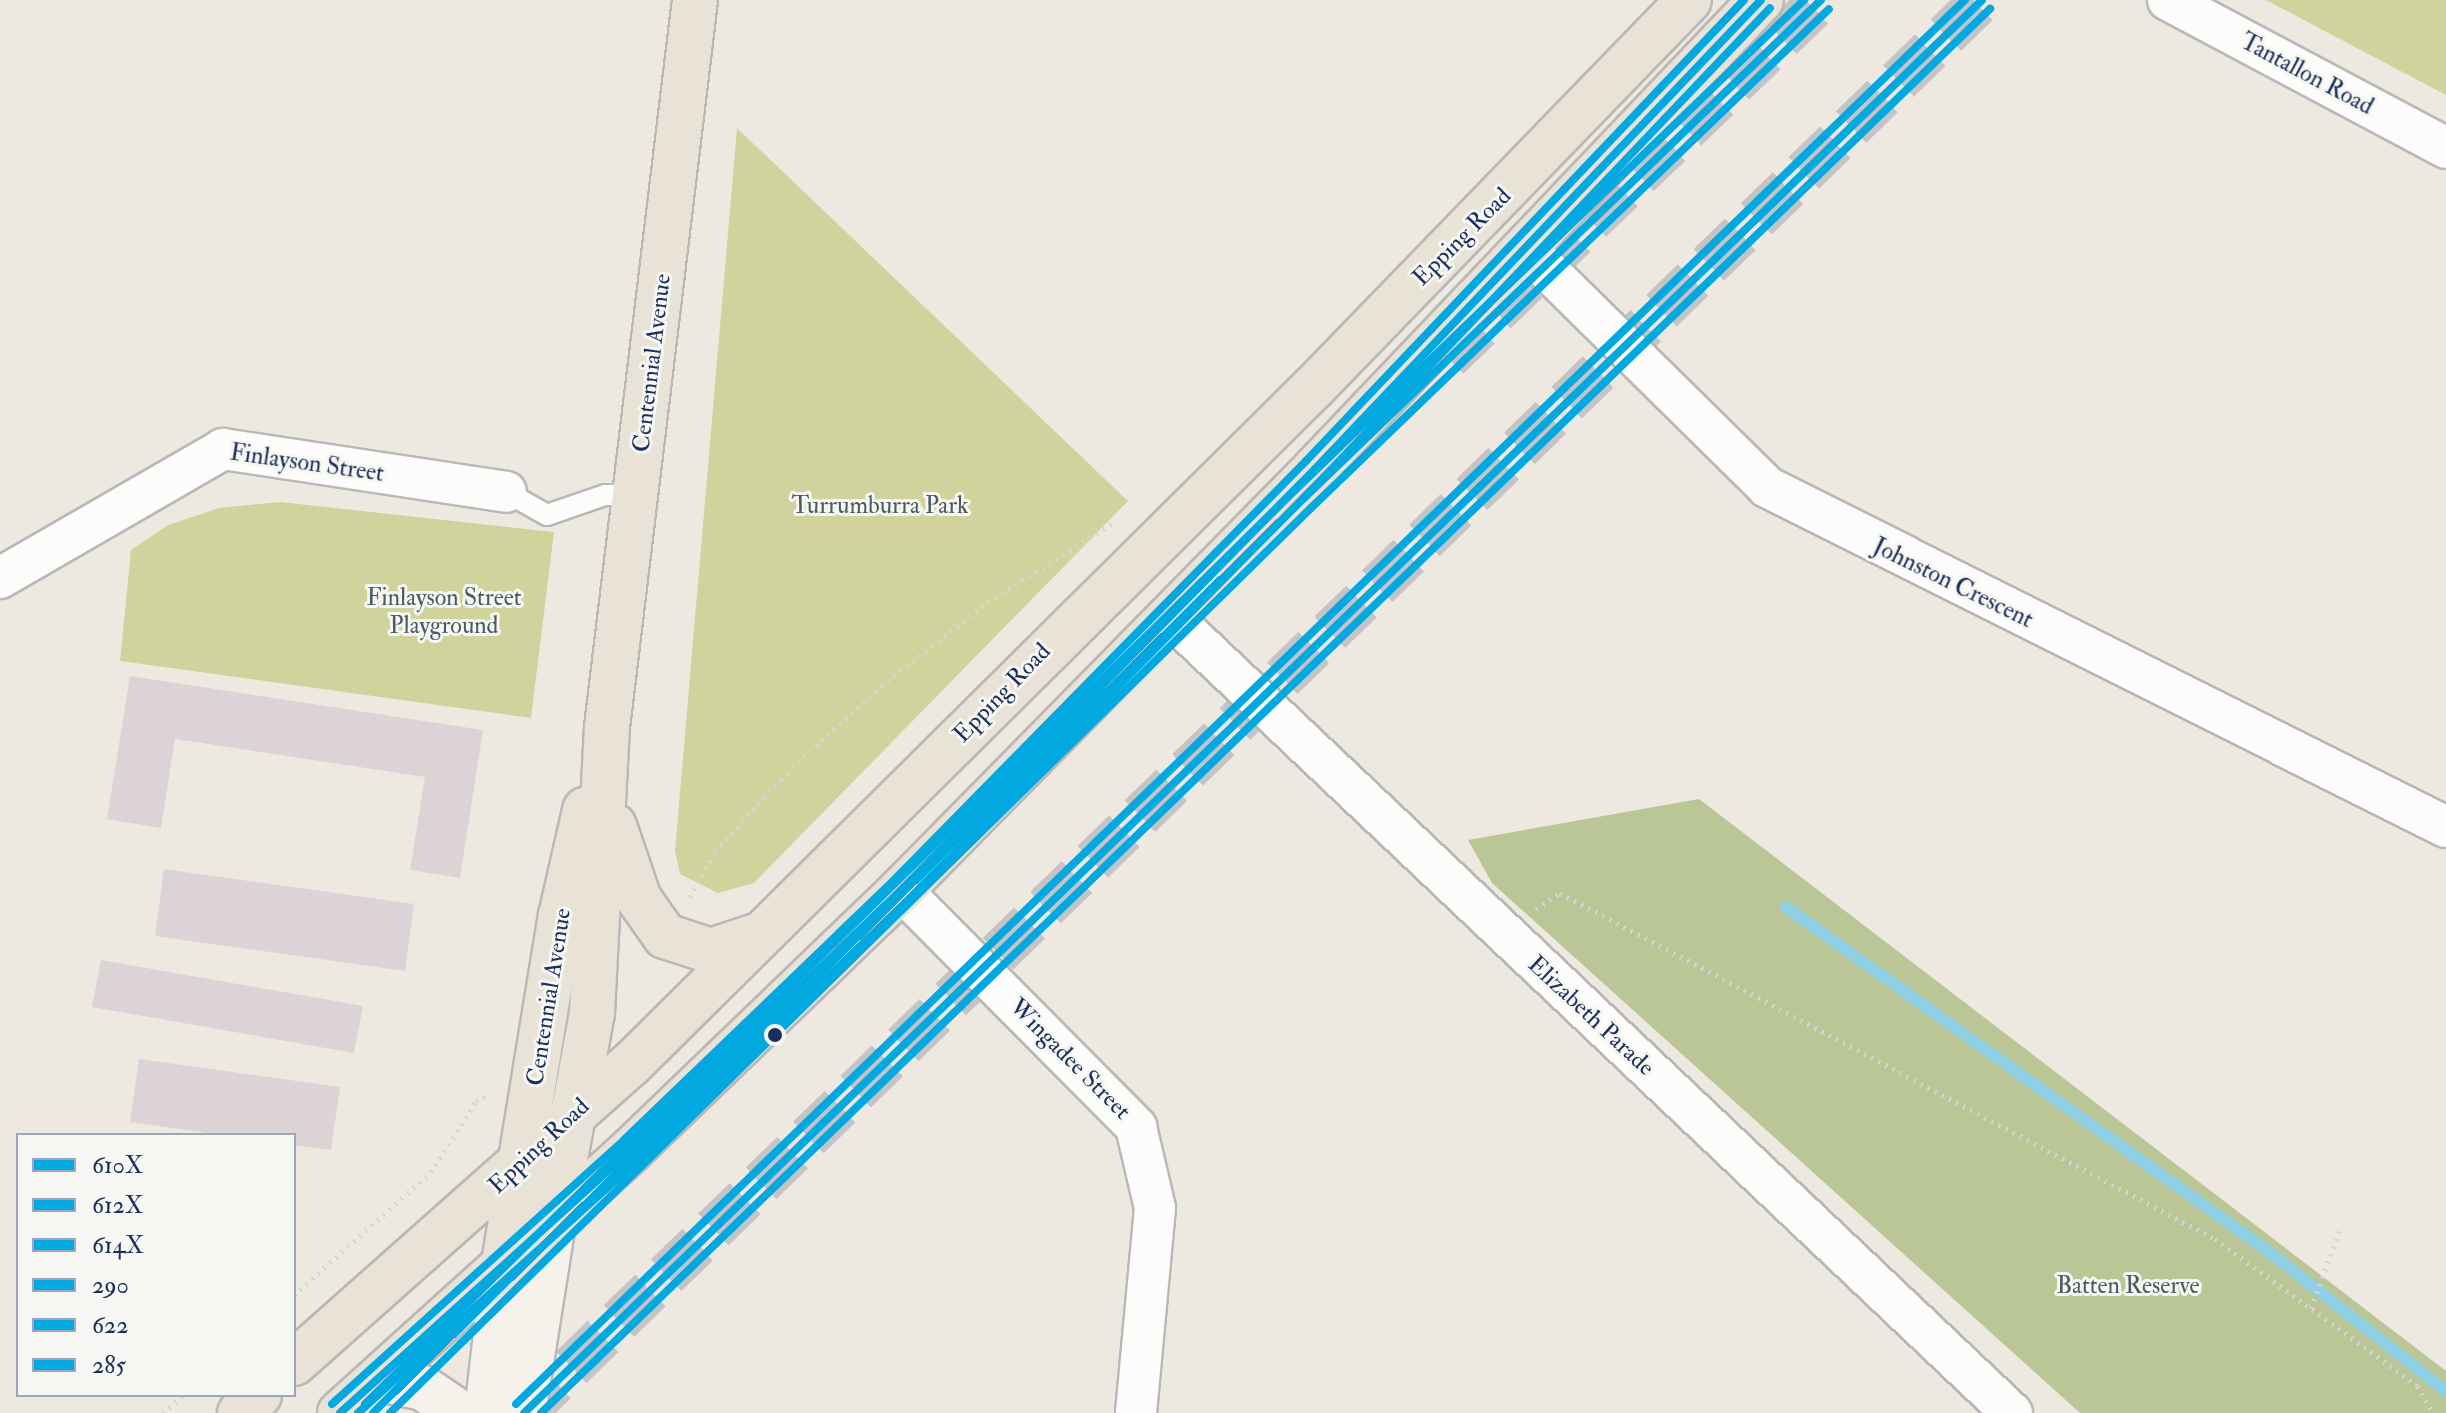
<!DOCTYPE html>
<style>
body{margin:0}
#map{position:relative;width:2446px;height:1413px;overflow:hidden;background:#eee9e0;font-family:"IM FELL Double Pica",serif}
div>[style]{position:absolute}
.green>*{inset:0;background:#d0d49c}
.forest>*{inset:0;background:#bbc696}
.stream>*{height:12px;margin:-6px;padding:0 6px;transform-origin:6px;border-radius:6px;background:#90d0e4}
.building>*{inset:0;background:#dcd3d6}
.motorway-tunnel>*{height:44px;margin-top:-22px;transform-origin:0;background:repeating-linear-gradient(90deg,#c4c4c6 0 44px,transparent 0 66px)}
.path>*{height:5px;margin-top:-2.5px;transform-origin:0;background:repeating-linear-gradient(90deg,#d6d5d6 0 2px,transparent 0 8px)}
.roads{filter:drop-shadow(2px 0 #b9b8b7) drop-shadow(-2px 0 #b9b8b7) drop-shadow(0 2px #b9b8b7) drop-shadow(0 -2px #b9b8b7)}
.service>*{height:20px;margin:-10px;padding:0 10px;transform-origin:10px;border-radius:10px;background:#fcfcfa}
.minor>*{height:40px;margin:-20px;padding:0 20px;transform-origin:20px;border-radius:20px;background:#fcfcfa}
.secondary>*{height:44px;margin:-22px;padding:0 22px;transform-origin:22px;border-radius:22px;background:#f5f2ec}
.primary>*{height:44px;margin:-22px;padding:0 22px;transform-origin:22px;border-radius:22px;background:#e8e2d7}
.bus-1>*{height:8px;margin:-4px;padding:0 4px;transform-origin:4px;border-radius:4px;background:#03a8e0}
.bus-2>*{height:8px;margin:-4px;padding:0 4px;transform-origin:4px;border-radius:4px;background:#03a8e0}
.bus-3>*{height:8px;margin:-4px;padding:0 4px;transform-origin:4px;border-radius:4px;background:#03a8e0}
.bus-4>*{height:8px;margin:-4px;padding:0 4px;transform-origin:4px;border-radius:4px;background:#03a8e0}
.bus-5>*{height:8px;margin:-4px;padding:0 4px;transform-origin:4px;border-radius:4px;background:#03a8e0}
.bus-6>*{height:8px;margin:-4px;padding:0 4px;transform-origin:4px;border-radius:4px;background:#03a8e0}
.dots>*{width:22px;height:22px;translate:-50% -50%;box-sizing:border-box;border:4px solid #f6f6f2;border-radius:50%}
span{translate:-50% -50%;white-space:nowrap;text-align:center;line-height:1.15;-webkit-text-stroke:6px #f6f6f2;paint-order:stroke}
.street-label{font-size:24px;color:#1b2f5e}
.park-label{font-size:24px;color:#4a5b60}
.legend{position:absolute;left:16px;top:1133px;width:280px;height:264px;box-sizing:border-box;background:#f6f6f2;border:2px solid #9ea6b7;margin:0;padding:10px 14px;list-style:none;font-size:24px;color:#1b2f5e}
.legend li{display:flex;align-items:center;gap:16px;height:40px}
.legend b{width:40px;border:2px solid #9ea6b7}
</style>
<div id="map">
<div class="green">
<i style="clip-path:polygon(2266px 0,2446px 0,2446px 95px,2353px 46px)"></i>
<i style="clip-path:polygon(737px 128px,1128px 501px,754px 883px,718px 893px,680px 874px,675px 851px)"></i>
<i style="clip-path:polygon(280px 502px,554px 532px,531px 718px,120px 661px,131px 550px,168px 525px,219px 508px)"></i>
</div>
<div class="forest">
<i style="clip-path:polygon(1699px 799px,2446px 1371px,2446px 1413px,2080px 1413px,1492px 883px,1468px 840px)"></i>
</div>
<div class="stream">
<i style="left:1786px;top:907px;width:592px;rotate:35.52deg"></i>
<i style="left:2268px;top:1251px;width:226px;rotate:38.2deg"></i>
</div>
<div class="building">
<i style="clip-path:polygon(130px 676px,483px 730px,460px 878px,410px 870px,425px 777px,175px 739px,161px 828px,107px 819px)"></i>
<i style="clip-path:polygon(164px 869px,414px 904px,405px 971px,155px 936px)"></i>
<i style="clip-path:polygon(101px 960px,363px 1006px,354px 1053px,92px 1007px)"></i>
<i style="clip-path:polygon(139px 1059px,340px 1087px,331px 1150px,294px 1145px,294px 1135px,222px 1135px,130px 1122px)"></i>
</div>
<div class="motorway-tunnel">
<i style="left:1448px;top:358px;width:517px;rotate:-43.82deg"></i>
<i style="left:524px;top:1413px;width:2030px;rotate:-44.1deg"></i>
</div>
<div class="path">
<i style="left:690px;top:897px;width:52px;rotate:-61.5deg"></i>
<i style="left:715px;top:851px;width:98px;rotate:-47.5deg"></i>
<i style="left:781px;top:779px;width:129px;rotate:-43.1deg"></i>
<i style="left:875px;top:691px;width:144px;rotate:-38.2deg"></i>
<i style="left:988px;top:602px;width:148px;rotate:-32.3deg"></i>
<i style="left:1536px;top:909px;width:29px;rotate:-34deg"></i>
<i style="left:1560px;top:893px;width:741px;rotate:27.84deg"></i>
<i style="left:2215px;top:1239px;width:251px;rotate:35.9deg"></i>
<i style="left:2418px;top:1386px;width:31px;rotate:61deg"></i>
<i style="left:294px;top:1295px;width:184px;rotate:-41.9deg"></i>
<i style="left:431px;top:1172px;width:84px;rotate:-57.6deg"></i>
<i style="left:476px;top:1101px;width:15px;rotate:-28deg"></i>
<i style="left:2311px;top:1308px;width:86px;rotate:-69.7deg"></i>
<i style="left:163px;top:1413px;width:27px;rotate:-42deg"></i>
</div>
<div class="roads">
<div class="service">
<i style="left:506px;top:492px;width:47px;rotate:29.3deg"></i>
<i style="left:547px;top:515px;width:61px;rotate:-19deg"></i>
<i style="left:605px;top:495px;width:31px"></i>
</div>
<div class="minor">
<i style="left:2168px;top:0;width:315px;rotate:28deg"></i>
<i style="left:1525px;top:248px;width:340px;rotate:44.6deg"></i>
<i style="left:1767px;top:487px;width:759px;rotate:26.6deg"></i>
<i style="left:0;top:578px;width:258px;rotate:-30deg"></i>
<i style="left:223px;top:449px;width:286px;rotate:8.6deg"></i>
<i style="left:1171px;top:617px;width:1158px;rotate:43.43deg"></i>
<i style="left:901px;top:890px;width:334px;rotate:45.2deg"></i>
<i style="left:1136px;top:1127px;width:83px;rotate:76.8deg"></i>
<i style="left:1155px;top:1208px;width:206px;rotate:95.3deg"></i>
</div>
<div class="secondary">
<i style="left:379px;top:1379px;width:45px;rotate:11.6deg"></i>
<i style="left:423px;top:1388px;width:45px;rotate:34deg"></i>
<i style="left:487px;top:1413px;width:151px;rotate:-83.5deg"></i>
<i style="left:523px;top:1413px;width:197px;rotate:-81deg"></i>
</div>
<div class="primary">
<i style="left:614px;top:826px;width:77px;rotate:71.1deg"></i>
<i style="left:639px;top:899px;width:45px;rotate:54.9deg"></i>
<i style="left:665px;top:936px;width:48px;rotate:18.1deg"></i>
<i style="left:711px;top:951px;width:51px;rotate:-18.4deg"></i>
<i style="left:554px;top:1218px;width:208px;rotate:-79.5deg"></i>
<i style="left:592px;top:1013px;width:286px;rotate:-87deg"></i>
<i style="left:607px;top:727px;width:732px;rotate:-83.1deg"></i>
<i style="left:504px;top:1263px;width:352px;rotate:-80.7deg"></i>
<i style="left:561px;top:916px;width:109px;rotate:-77.2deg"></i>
<i style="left:294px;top:1363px;width:449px;rotate:-41.6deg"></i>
<i style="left:630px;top:1065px;width:962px;rotate:-44.75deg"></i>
<i style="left:1313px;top:388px;width:540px;rotate:-45.9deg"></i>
<i style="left:240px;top:1413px;width:26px;rotate:-43deg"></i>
<i style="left:340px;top:1413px;width:394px;rotate:-42.1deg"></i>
<i style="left:632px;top:1149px;width:373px;rotate:-43.9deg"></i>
<i style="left:901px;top:890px;width:590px;rotate:-45.48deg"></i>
<i style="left:1315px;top:469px;width:647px;rotate:-46.44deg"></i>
</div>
</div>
<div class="bus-1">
<i style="left:373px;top:1413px;width:1304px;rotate:-44.5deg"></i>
<i style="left:1303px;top:499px;width:719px;rotate:-43.93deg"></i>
<i style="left:524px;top:1413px;width:2030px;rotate:-44.1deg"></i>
</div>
<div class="bus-2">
<i style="left:390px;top:1413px;width:1291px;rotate:-44.5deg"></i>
<i style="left:1311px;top:508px;width:719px;rotate:-43.93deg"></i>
<i style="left:541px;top:1413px;width:2018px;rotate:-44.1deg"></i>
</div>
<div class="bus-3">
<i style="left:365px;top:1404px;width:1304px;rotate:-44.5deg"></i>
<i style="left:1295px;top:490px;width:707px;rotate:-43.91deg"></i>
<i style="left:516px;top:1404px;width:2018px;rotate:-44.1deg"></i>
</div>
<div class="bus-4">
<i style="left:340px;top:1413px;width:394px;rotate:-42.1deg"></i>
<i style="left:632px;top:1149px;width:373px;rotate:-43.9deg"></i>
<i style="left:901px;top:890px;width:590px;rotate:-45.48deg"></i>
<i style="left:1315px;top:469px;width:647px;rotate:-46.44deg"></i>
</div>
<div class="bus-5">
<i style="left:358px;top:1413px;width:380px;rotate:-42.1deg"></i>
<i style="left:640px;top:1158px;width:375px;rotate:-43.9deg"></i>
<i style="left:910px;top:898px;width:590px;rotate:-45.48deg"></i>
<i style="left:1324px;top:477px;width:647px;rotate:-46.44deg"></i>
</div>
<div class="bus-6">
<i style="left:332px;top:1404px;width:394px;rotate:-42.1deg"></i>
<i style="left:624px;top:1140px;width:373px;rotate:-43.9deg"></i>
<i style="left:893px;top:881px;width:589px;rotate:-45.48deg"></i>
<i style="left:1306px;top:461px;width:636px;rotate:-46.47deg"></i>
</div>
<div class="dots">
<i style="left:775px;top:1035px;background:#1b2f5e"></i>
</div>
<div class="street-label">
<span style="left:2307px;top:74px;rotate:28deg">Tantallon Road</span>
<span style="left:1462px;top:237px;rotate:-45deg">Epping Road</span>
<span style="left:652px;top:363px;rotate:-83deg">Centennial Avenue</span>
<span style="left:307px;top:463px;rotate:8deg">Finlayson Street</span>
<span style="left:1953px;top:583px;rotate:26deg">Johnston Crescent</span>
<span style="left:1002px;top:693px;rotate:-46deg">Epping Road</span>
<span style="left:549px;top:997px;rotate:-81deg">Centennial Avenue</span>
<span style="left:1591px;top:1016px;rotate:43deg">Elizabeth Parade</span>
<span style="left:1070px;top:1059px;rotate:45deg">Wingadee Street</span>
<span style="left:539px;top:1146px;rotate:-43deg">Epping Road</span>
</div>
<div class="park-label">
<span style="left:880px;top:506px">Turrumburra Park</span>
<span style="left:444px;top:612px">Finlayson Street<br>Playground</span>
<span style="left:2128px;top:1286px">Batten Reserve</span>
</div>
<ul class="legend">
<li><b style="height:10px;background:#03a8e0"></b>610X</li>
<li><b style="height:10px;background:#03a8e0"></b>612X</li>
<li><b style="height:10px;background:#03a8e0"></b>614X</li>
<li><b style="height:10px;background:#03a8e0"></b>290</li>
<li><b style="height:10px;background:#03a8e0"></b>622</li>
<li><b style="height:10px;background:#03a8e0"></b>285</li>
</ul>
</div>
